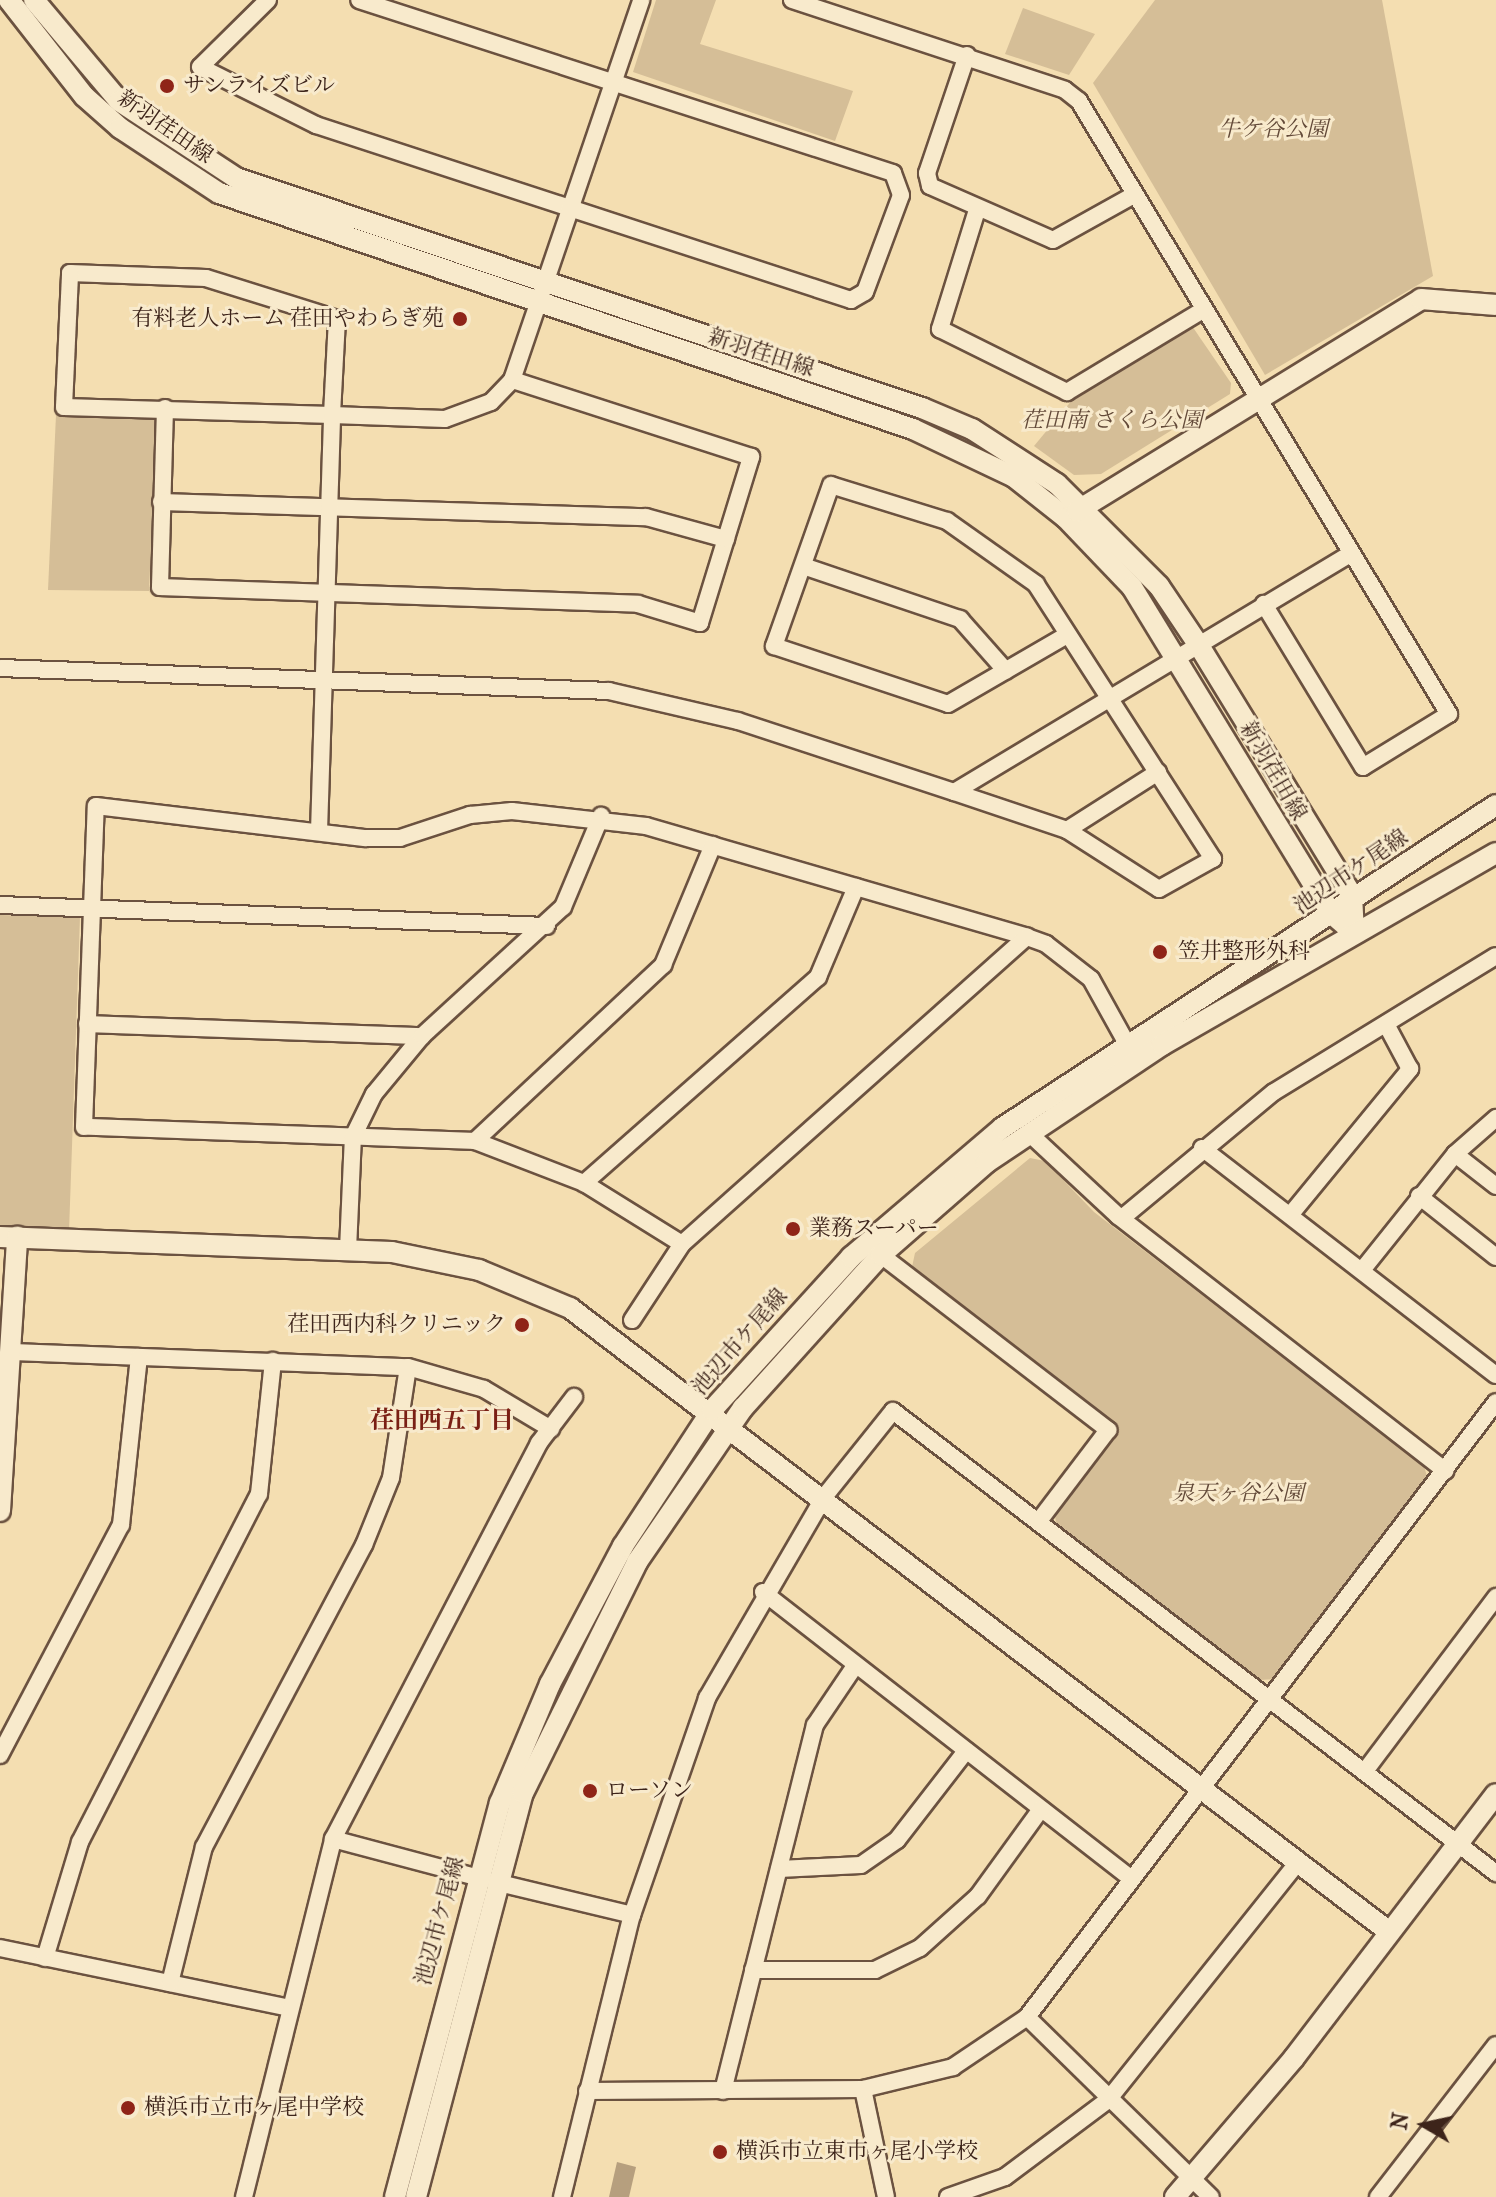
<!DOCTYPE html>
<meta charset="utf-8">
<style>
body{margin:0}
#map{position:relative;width:1496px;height:2197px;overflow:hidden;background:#f4deb1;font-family:"IM FELL French Canon","Noto Serif JP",serif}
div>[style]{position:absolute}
.green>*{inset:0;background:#d5be97}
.water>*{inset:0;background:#b69f7e}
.roads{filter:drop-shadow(2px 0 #6b5240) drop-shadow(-2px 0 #6b5240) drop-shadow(0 2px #6b5240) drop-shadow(0 -2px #6b5240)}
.minor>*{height:16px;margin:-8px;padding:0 8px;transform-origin:8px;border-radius:8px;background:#f8eacc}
.tertiary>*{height:20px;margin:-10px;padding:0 10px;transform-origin:10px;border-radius:10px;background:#f8eacc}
.dots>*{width:22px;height:22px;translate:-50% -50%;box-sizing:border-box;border:4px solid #f8eacc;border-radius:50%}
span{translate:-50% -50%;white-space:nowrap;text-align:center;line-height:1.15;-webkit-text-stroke:6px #f8eacc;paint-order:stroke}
.poi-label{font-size:22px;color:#3d241a}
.left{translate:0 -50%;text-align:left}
.right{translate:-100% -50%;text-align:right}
.street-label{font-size:22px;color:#3d241a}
.park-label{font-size:22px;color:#634a39;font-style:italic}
.neighbourhood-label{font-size:24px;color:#7a1f14;font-weight:700}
.north{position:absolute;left:1384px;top:2085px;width:80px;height:80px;-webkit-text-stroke:6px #f8eacc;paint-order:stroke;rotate:279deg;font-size:22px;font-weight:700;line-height:32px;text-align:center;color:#3d241a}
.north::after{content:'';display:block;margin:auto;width:28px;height:36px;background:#3d241a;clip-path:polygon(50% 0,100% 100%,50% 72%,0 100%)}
</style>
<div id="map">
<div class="green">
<i style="clip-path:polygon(656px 0,716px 0,700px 44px,853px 91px,835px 141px,633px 72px)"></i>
<i style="clip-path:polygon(1155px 0,1382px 0,1433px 276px,1265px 375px,1093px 83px)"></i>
<i style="clip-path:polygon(1023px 8px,1095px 34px,1069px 75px,1005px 54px)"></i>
<i style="clip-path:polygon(1192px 326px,1231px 383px,1230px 394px,1101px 474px,1074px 475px,1034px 446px,1073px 399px)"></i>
<i style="clip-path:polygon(56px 415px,157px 419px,149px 591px,48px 590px)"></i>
<i style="clip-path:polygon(0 915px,80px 917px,69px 1232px,0 1229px)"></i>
<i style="clip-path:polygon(1030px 1158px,1045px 1161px,1094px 1212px,1424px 1466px,1428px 1480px,1275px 1679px,1260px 1680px,1056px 1524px,1055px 1515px,1119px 1428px,912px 1267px,915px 1253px)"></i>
</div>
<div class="water">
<i style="clip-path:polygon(617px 2162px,636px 2167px,629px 2197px,609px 2197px)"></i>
</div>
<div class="roads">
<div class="minor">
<i style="left:268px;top:0;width:95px;rotate:135.4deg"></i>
<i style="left:200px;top:67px;width:130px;rotate:26.6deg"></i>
<i style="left:316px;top:125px;width:563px;rotate:18.11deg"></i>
<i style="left:851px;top:300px;width:16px;rotate:-30deg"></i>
<i style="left:865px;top:292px;width:103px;rotate:-69.6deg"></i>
<i style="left:901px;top:195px;width:23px;rotate:-110deg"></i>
<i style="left:893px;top:173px;width:561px;rotate:-162.05deg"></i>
<i style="left:792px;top:0;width:287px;rotate:18.2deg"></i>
<i style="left:1065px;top:90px;width:18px;rotate:38deg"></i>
<i style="left:1079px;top:101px;width:716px;rotate:58.89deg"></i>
<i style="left:1449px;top:714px;width:101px;rotate:148.4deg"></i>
<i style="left:1363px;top:767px;width:191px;rotate:-121.3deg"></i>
<i style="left:967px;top:55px;width:125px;rotate:108.7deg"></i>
<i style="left:927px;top:173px;width:13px;rotate:77deg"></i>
<i style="left:930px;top:186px;width:134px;rotate:23.7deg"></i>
<i style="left:1053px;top:240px;width:93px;rotate:-29.1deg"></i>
<i style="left:977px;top:210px;width:125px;rotate:107.3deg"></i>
<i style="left:940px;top:329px;width:142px;rotate:26.4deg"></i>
<i style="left:1067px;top:392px;width:159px;rotate:-31.1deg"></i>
<i style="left:70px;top:273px;width:136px;rotate:2.1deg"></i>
<i style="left:206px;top:278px;width:137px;rotate:17.4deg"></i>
<i style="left:337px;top:319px;width:96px;rotate:93deg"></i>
<i style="left:332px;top:415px;width:268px;rotate:-178.3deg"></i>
<i style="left:64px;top:407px;width:134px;rotate:-87.4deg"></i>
<i style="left:165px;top:408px;width:179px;rotate:91.6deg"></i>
<i style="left:160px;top:587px;width:478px;rotate:2deg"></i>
<i style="left:638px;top:604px;width:65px;rotate:17deg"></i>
<i style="left:700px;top:623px;width:174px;rotate:-72.9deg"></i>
<i style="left:751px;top:457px;width:251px;rotate:-162.1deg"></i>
<i style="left:161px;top:502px;width:485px;rotate:1.8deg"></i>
<i style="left:646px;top:517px;width:83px;rotate:15.4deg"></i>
<i style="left:803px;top:566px;width:166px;rotate:18.7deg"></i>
<i style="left:960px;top:619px;width:69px;rotate:48.5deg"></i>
<i style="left:0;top:668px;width:609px;rotate:2.16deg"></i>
<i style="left:609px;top:691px;width:132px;rotate:13.1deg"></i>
<i style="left:738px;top:721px;width:227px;rotate:18.2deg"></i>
<i style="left:954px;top:792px;width:462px;rotate:-31deg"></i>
<i style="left:954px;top:792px;width:119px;rotate:18.6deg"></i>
<i style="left:1067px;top:830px;width:109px;rotate:32.7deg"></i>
<i style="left:1159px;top:889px;width:62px;rotate:-29.1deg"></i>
<i style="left:1213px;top:859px;width:327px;rotate:-122.8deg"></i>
<i style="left:1036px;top:584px;width:109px;rotate:-144.7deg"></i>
<i style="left:947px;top:521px;width:121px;rotate:-162.8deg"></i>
<i style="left:831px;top:485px;width:171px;rotate:109.5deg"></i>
<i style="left:774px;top:646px;width:183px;rotate:18.4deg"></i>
<i style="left:948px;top:704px;width:138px;rotate:-30.1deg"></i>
<i style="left:1067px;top:830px;width:108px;rotate:-32.5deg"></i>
<i style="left:319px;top:832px;width:417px;rotate:-88.2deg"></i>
<i style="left:332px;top:415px;width:113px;rotate:2deg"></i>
<i style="left:445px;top:419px;width:49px;rotate:-20.3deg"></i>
<i style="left:491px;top:402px;width:30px;rotate:-46deg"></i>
<i style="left:512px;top:380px;width:401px;rotate:-71.2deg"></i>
<i style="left:856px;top:887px;width:98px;rotate:112.9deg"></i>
<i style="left:818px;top:977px;width:312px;rotate:138.6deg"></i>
<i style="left:584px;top:1183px;width:117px;rotate:-158.9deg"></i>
<i style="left:475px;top:1141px;width:391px;rotate:-177.9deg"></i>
<i style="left:84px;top:1127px;width:321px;rotate:-87.9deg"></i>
<i style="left:96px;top:806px;width:272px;rotate:6.8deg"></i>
<i style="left:366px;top:838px;width:34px"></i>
<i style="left:400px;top:838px;width:74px;rotate:-18.2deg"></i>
<i style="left:470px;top:815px;width:42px;rotate:-5.4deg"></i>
<i style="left:512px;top:811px;width:135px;rotate:6.4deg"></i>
<i style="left:646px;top:826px;width:397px;rotate:16.2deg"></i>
<i style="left:1027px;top:937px;width:20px;rotate:20deg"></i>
<i style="left:1046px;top:944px;width:57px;rotate:37.9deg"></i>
<i style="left:1091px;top:979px;width:74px;rotate:61deg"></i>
<i style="left:0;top:905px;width:547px;rotate:2.2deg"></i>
<i style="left:87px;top:1024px;width:335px;rotate:2.1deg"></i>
<i style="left:1029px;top:1133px;width:122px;rotate:43deg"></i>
<i style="left:1118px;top:1216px;width:415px;rotate:37.9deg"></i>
<i style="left:475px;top:1141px;width:258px;rotate:-43.1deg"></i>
<i style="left:663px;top:965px;width:130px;rotate:-67.4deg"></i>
<i style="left:1202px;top:1148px;width:371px;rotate:37.7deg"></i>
<i style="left:1455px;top:1154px;width:52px;rotate:38deg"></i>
<i style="left:584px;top:1183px;width:115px;rotate:31.9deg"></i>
<i style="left:682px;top:1244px;width:91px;rotate:123.3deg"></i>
<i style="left:1419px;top:1196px;width:98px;rotate:38.4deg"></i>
<i style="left:1291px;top:1214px;width:188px;rotate:-50.6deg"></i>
<i style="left:1410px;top:1069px;width:51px;rotate:-118.1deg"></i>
<i style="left:1122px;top:1218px;width:197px;rotate:-39.7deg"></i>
<i style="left:1274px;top:1092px;width:260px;rotate:-31.5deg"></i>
<i style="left:682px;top:1244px;width:462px;rotate:-41.7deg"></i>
<i style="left:348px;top:1250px;width:113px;rotate:-87.5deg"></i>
<i style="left:353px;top:1137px;width:48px;rotate:-64deg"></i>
<i style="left:374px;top:1094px;width:75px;rotate:-50.4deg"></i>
<i style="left:422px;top:1036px;width:191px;rotate:-42.5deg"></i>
<i style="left:563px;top:907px;width:99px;rotate:-67.3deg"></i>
<i style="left:881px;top:1255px;width:287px;rotate:37.6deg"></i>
<i style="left:1108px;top:1430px;width:114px;rotate:127.2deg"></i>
<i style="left:1363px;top:1269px;width:147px;rotate:-51.3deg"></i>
<i style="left:1455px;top:1154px;width:55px;rotate:-41.3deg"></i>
<i style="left:13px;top:1352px;width:395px;rotate:2.2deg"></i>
<i style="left:408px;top:1367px;width:79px;rotate:16.1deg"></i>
<i style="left:484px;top:1389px;width:78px;rotate:30.8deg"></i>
<i style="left:763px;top:1592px;width:464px;rotate:37.9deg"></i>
<i style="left:0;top:1755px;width:260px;rotate:-62.3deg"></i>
<i style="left:121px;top:1525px;width:169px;rotate:-83.9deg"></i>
<i style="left:1365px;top:1771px;width:218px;rotate:-53deg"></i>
<i style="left:333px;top:1839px;width:148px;rotate:14.9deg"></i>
<i style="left:779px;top:1869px;width:82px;rotate:-2.8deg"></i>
<i style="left:861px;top:1865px;width:44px;rotate:-34.8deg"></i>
<i style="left:897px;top:1840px;width:113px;rotate:-52.2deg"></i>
<i style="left:495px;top:1882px;width:141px;rotate:13.5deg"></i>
<i style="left:0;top:1948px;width:296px;rotate:11.7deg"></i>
<i style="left:45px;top:1958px;width:121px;rotate:-73.2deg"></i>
<i style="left:80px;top:1842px;width:391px;rotate:-62.8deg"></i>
<i style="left:259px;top:1494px;width:134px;rotate:-84deg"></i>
<i style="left:753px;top:1970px;width:122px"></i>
<i style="left:875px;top:1970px;width:50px;rotate:-26.1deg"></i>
<i style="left:920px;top:1948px;width:78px;rotate:-41.9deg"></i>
<i style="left:978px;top:1896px;width:107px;rotate:-54.1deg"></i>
<i style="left:170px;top:1983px;width:140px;rotate:-76deg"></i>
<i style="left:204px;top:1847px;width:342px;rotate:-62.1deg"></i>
<i style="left:364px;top:1545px;width:72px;rotate:-68.1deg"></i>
<i style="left:391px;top:1478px;width:112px;rotate:-81.3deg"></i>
<i style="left:1027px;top:2017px;width:257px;rotate:44.4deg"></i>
<i style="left:863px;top:2089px;width:110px;rotate:78deg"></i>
<i style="left:587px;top:2091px;width:276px;rotate:-0.4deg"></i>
<i style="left:863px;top:2089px;width:93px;rotate:-13.7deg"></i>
<i style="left:953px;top:2067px;width:89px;rotate:-34deg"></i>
<i style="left:1027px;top:2017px;width:773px;rotate:-52.67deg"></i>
<i style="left:723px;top:2091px;width:377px;rotate:-75.9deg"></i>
<i style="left:815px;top:1725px;width:71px;rotate:-55.9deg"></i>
<i style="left:244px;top:2197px;width:369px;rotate:-76deg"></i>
<i style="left:333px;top:1839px;width:446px;rotate:-62.5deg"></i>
<i style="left:539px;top:1443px;width:58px;rotate:-52.7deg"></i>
<i style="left:562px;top:2197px;width:291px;rotate:-76.1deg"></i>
<i style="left:632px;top:1915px;width:230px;rotate:-70.9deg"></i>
<i style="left:707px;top:1698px;width:233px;rotate:-59.8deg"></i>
<i style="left:824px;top:1497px;width:110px;rotate:-51.3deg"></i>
<i style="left:893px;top:1411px;width:760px;rotate:37.46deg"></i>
<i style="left:948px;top:2197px;width:60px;rotate:-19.3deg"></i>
<i style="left:1005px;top:2177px;width:129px;rotate:-36.8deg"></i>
<i style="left:1108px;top:2100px;width:305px;rotate:-51.4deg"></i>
<i style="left:1378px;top:2197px;width:192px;rotate:-52.2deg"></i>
</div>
<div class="tertiary">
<i style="left:9px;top:0;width:122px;rotate:52deg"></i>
<i style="left:84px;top:96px;width:48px;rotate:41.6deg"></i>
<i style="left:120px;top:128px;width:118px;rotate:33.3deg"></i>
<i style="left:219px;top:193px;width:733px;rotate:18.78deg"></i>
<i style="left:913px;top:429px;width:112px;rotate:25.4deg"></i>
<i style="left:1014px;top:477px;width:66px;rotate:38.3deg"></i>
<i style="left:1066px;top:518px;width:95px;rotate:46.3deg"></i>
<i style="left:1132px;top:587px;width:382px;rotate:58.6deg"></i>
<i style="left:1331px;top:913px;width:30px;rotate:41deg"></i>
<i style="left:34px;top:0;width:132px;rotate:49.9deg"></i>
<i style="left:119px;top:101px;width:140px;rotate:33.3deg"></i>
<i style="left:236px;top:178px;width:724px;rotate:18.54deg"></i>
<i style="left:922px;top:408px;width:54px;rotate:22.8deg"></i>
<i style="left:972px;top:429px;width:101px;rotate:32.9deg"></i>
<i style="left:1057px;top:484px;width:144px;rotate:45deg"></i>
<i style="left:1159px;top:586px;width:70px;rotate:56.1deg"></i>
<i style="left:1198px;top:644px;width:294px;rotate:58.5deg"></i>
<i style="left:1352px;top:895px;width:38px;rotate:87deg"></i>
<i style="left:1077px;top:511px;width:404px;rotate:-31.6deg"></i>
<i style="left:1421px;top:299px;width:75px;rotate:4.6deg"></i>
<i style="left:0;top:1237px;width:392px;rotate:2.2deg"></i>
<i style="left:392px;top:1252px;width:89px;rotate:11.7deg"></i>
<i style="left:479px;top:1270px;width:99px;rotate:22.7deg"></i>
<i style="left:570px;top:1308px;width:1028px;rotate:37.29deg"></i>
<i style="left:0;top:1511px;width:275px;rotate:-86.4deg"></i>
<i style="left:395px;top:2197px;width:408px;rotate:-75.1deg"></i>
<i style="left:500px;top:1803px;width:129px;rotate:-67.2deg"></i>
<i style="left:550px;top:1684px;width:156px;rotate:-62.1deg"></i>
<i style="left:623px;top:1546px;width:163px;rotate:-56.8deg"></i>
<i style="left:712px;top:1410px;width:207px;rotate:-47.7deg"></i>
<i style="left:851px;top:1257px;width:199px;rotate:-40.5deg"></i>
<i style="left:1002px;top:1128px;width:590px;rotate:-33.18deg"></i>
<i style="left:416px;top:2197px;width:418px;rotate:-75.2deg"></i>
<i style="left:523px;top:1793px;width:258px;rotate:-63.7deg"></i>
<i style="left:637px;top:1562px;width:187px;rotate:-55.5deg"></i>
<i style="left:743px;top:1408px;width:206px;rotate:-48deg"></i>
<i style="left:881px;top:1255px;width:140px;rotate:-41.2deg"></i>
<i style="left:986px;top:1163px;width:212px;rotate:-33.8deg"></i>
<i style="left:1162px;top:1045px;width:385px;rotate:-29.9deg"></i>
<i style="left:1175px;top:2197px;width:183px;rotate:-49.4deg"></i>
<i style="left:1294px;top:2058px;width:332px;rotate:-52.6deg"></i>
</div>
</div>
<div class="dots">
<i style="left:167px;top:86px;background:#8f2418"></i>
<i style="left:460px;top:319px;background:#8f2418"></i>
<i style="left:1160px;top:952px;background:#8f2418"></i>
<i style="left:793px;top:1229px;background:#8f2418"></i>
<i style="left:522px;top:1325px;background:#8f2418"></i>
<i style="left:590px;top:1791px;background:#8f2418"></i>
<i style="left:128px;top:2108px;background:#8f2418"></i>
<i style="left:720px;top:2152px;background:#8f2418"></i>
</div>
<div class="poi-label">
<span class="left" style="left:183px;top:86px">サンライズビル</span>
<span class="right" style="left:444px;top:319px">有料老人ホーム 荏田やわらぎ苑</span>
<span class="left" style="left:1178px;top:952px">笠井整形外科</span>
<span class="left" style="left:809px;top:1229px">業務スーパー</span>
<span class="right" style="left:506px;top:1325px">荏田西内科クリニック</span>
<span class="left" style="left:606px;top:1791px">ローソン</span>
<span class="left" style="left:144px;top:2108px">横浜市立市ヶ尾中学校</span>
<span class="left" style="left:736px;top:2152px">横浜市立東市ヶ尾小学校</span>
</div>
<div class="street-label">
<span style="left:165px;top:127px;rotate:35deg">新羽荏田線</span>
<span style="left:761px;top:353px;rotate:18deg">新羽荏田線</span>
<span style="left:1273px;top:771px;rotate:60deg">新羽荏田線</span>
<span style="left:1351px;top:872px;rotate:-34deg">池辺市ケ尾線</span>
<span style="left:740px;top:1342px;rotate:-49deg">池辺市ケ尾線</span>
<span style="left:440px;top:1921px;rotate:-75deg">池辺市ケ尾線</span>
</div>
<div class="park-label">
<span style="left:1273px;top:130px">牛ケ谷公園</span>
<span style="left:1112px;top:421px">荏田南 さくら公園</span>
<span style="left:1238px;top:1494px">泉天ヶ谷公園</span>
</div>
<div class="neighbourhood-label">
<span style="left:442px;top:1421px">荏田西五丁目</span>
</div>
<div class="north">N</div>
</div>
